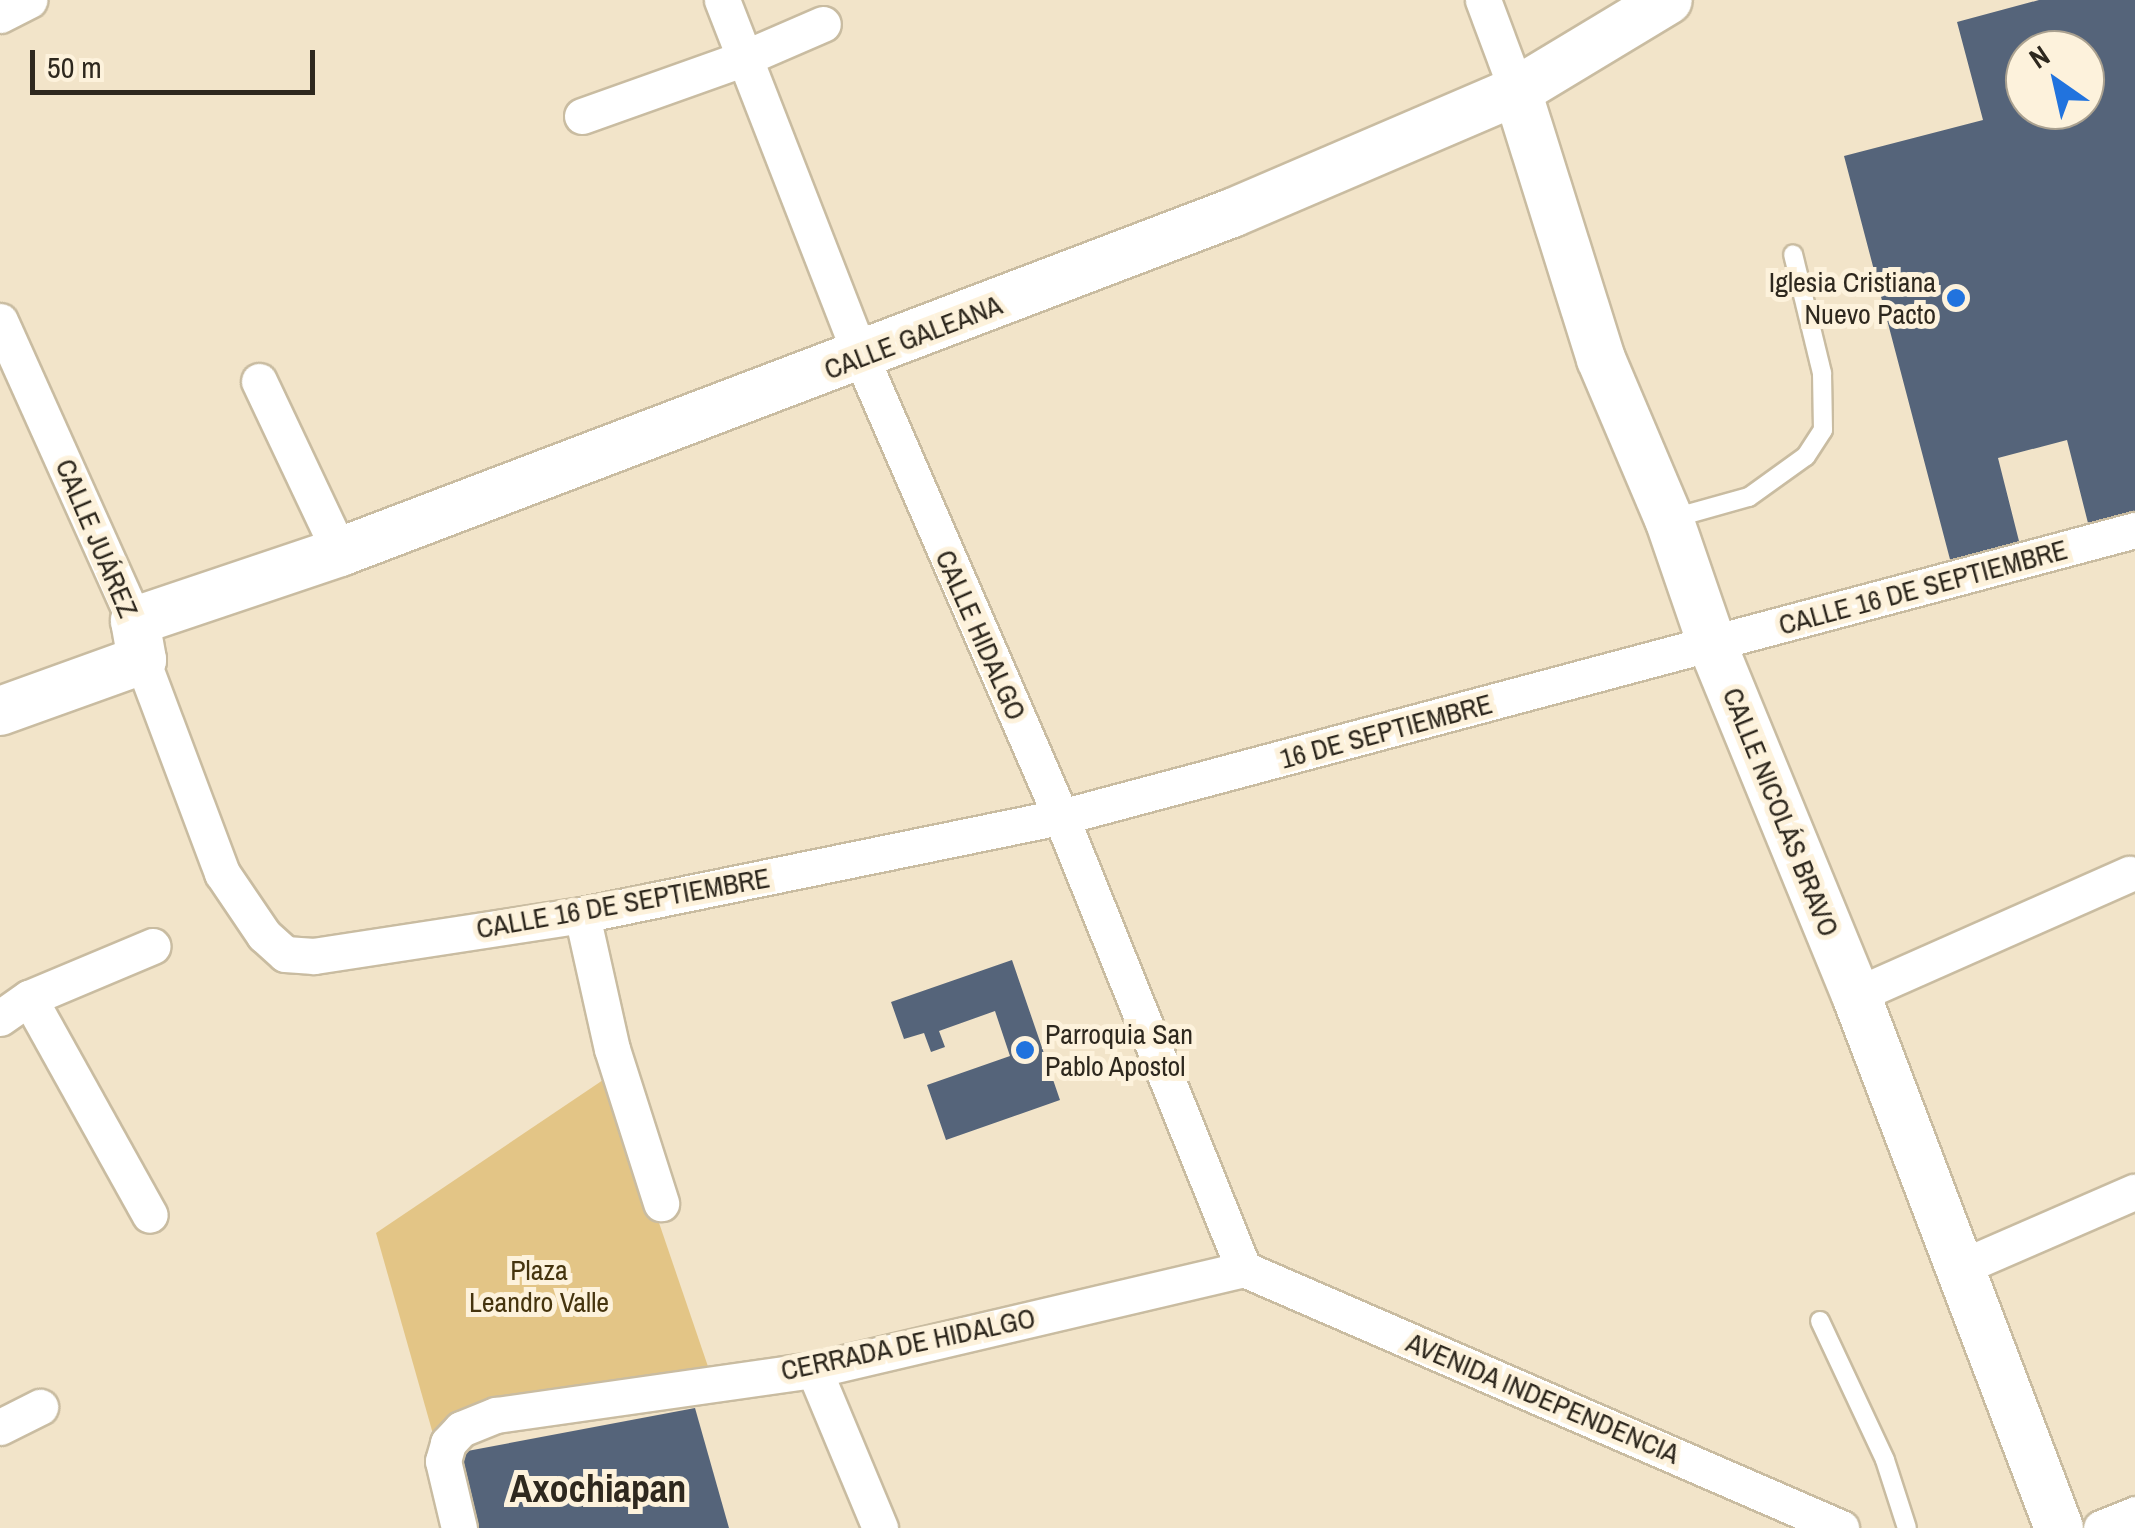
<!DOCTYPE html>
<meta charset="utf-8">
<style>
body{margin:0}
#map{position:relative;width:2135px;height:1528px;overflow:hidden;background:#f2e4c9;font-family:"Archivo Narrow",sans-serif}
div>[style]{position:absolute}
.green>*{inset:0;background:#e3c586}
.building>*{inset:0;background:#55647a}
.roads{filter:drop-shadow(2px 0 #c9bca1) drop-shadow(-2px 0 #c9bca1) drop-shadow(0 2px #c9bca1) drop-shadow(0 -2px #c9bca1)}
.service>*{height:18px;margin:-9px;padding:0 9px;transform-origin:9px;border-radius:9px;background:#fff}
.minor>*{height:35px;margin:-17.5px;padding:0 17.5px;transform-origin:17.5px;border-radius:17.5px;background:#fff}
.secondary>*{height:48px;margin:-24px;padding:0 24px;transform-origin:24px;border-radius:24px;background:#fff}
.dots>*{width:28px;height:28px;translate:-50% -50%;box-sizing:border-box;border:5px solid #fdf2dc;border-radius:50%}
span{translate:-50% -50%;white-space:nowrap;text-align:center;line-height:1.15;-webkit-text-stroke:10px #fdf2dc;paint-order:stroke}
.poi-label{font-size:28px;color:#2e281e}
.right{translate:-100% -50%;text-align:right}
.left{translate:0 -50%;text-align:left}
.street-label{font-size:28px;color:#2e281e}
.park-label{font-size:28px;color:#45340e}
.district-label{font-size:38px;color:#2e281e;font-weight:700}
.north{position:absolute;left:2005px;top:30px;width:100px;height:100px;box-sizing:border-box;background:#fdf2dc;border:2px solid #aaa190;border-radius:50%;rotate:326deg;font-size:28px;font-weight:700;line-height:40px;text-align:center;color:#2e281e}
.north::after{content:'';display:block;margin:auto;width:35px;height:45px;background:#2173de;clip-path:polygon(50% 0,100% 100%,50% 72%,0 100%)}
.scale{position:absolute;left:30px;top:50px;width:285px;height:45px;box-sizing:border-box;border:5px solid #2e281e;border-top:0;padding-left:12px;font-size:30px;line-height:35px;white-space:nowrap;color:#2e281e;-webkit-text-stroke:8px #fdf2dc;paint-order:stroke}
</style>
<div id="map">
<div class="green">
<i style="clip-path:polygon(609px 1076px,716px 1390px,435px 1441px,376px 1233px)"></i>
</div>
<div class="building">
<i style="clip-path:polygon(evenodd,2039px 0,2135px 0,2135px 515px,2089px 527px,2067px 440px,1998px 458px,2021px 549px,1952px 567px,1844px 156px,1983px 120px,1957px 22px,2039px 0,2025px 50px,2085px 50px,2085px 110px,2025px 110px,2025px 50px)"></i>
<i style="clip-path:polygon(1012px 960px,1060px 1100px,946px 1140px,927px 1085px,1010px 1056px,995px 1011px,939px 1031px,945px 1047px,931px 1052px,924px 1033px,904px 1039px,891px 1002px)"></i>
<i style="clip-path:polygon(695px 1408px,729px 1528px,465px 1528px,446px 1455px)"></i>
</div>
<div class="roads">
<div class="service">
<i style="left:1670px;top:519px;width:82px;rotate:-15.6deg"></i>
<i style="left:1749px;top:497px;width:70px;rotate:-35.7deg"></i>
<i style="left:1806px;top:456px;width:31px;rotate:-57deg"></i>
<i style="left:1823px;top:430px;width:57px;rotate:-91deg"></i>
<i style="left:1822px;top:373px;width:122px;rotate:-103.7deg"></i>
<i style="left:1820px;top:1321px;width:153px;rotate:64.9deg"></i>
<i style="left:1885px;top:1460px;width:71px;rotate:72.1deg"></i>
</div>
<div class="minor">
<i style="left:722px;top:0;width:383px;rotate:68.7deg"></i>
<i style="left:861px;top:357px;width:502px;rotate:66.5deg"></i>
<i style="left:1061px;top:817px;width:488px;rotate:68deg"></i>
<i style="left:1483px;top:0;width:97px;rotate:69.5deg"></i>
<i style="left:0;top:15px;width:33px;rotate:-27deg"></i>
<i style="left:582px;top:116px;width:170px;rotate:-19.6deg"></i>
<i style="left:742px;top:59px;width:88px;rotate:-23.4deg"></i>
<i style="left:0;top:321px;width:329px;rotate:65.8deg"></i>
<i style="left:259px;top:381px;width:189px;rotate:64.7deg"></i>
<i style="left:142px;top:660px;width:228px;rotate:69.4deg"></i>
<i style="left:222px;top:873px;width:75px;rotate:55.9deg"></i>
<i style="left:264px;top:935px;width:28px;rotate:42deg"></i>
<i style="left:285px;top:954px;width:29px;rotate:4deg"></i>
<i style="left:314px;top:956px;width:271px;rotate:-8.7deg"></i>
<i style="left:582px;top:915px;width:489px;rotate:-11.6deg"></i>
<i style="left:1061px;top:817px;width:1112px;rotate:-14.96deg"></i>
<i style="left:582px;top:915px;width:137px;rotate:77.4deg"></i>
<i style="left:612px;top:1049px;width:162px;rotate:72.3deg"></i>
<i style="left:1856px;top:995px;width:299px;rotate:-23.9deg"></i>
<i style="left:29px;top:998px;width:248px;rotate:60.9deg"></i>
<i style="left:0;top:1018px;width:35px;rotate:-35deg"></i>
<i style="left:29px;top:998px;width:134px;rotate:-22.8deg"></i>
<i style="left:1959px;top:1268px;width:191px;rotate:-23.5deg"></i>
<i style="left:1244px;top:1269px;width:651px;rotate:23.45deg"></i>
<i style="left:814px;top:1370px;width:171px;rotate:67.3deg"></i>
<i style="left:0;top:1427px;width:45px;rotate:-26.6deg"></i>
<i style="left:459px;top:1528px;width:69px;rotate:-103.4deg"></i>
<i style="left:443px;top:1461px;width:19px;rotate:-74deg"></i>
<i style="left:448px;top:1443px;width:19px;rotate:-47deg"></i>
<i style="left:461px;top:1429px;width:38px;rotate:-22deg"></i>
<i style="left:496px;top:1415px;width:321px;rotate:-8.1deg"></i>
<i style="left:814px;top:1370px;width:442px;rotate:-13.2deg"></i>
<i style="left:2101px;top:1528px;width:37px;rotate:-22deg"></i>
</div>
<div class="secondary">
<i style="left:1517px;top:91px;width:281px;rotate:72.6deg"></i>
<i style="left:1601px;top:359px;width:174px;rotate:67deg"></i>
<i style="left:1669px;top:519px;width:132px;rotate:71deg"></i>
<i style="left:1712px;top:644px;width:379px;rotate:67.7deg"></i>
<i style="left:1856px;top:995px;width:570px;rotate:69.15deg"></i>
<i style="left:0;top:711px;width:151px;rotate:-19.8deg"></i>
<i style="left:142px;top:660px;width:40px;rotate:-100deg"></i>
<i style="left:135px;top:621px;width:216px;rotate:-18.6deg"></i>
<i style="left:340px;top:552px;width:954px;rotate:-20.81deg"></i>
<i style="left:1232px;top:213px;width:310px;rotate:-23.2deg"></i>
<i style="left:1517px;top:91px;width:176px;rotate:-31.1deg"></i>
</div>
</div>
<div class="dots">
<i style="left:1956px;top:298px;background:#2173de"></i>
<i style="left:1025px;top:1050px;background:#2173de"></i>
</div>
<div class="poi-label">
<span class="right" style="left:1936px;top:298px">Iglesia Cristiana<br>Nuevo Pacto</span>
<span class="left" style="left:1045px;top:1050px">Parroquia San<br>Pablo Apostol</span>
</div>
<div class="street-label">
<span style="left:913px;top:337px;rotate:-21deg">CALLE GALEANA</span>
<span style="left:97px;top:538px;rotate:67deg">CALLE JUÁREZ</span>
<span style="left:1923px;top:587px;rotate:-15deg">CALLE 16 DE SEPTIEMBRE</span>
<span style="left:981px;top:635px;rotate:66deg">CALLE HIDALGO</span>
<span style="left:1386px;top:731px;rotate:-15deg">16 DE SEPTIEMBRE</span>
<span style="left:1781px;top:812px;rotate:68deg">CALLE NICOLÁS BRAVO</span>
<span style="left:623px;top:903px;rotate:-10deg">CALLE 16 DE SEPTIEMBRE</span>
<span style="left:908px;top:1344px;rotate:-12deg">CERRADA DE HIDALGO</span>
<span style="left:1543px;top:1398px;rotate:23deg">AVENIDA INDEPENDENCIA</span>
</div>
<div class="park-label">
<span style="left:539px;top:1286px">Plaza<br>Leandro Valle</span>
</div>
<div class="district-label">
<span style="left:598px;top:1489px">Axochiapan</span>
</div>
<div class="north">N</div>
<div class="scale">50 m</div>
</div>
